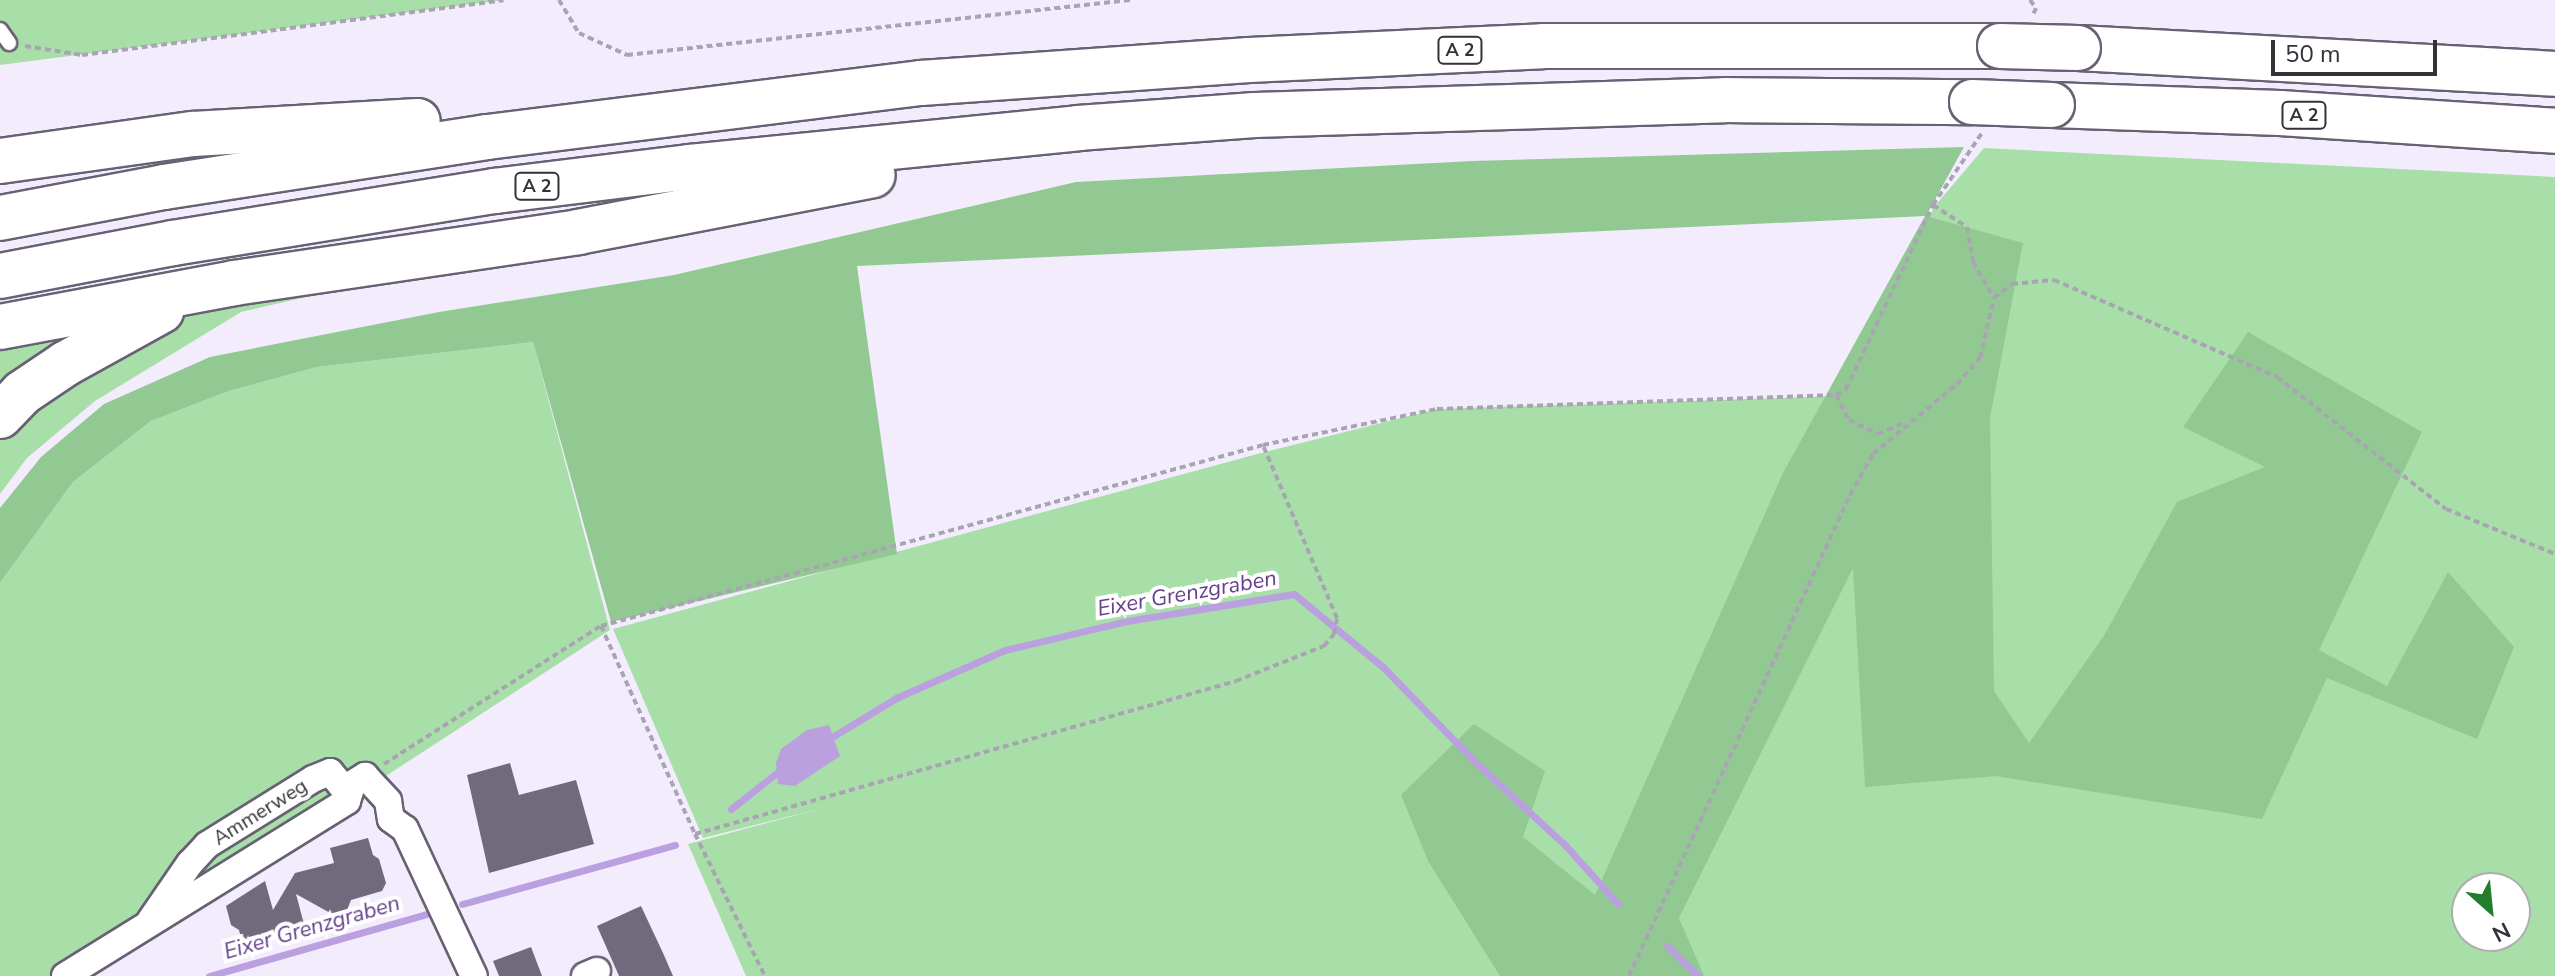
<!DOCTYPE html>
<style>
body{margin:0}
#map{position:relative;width:2555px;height:976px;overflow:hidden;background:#f3ecfd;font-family:"Nunito Sans",sans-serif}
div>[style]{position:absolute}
.green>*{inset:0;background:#a8dfa8}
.forest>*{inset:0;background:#92c993}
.water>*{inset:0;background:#bba0e0}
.stream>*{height:7px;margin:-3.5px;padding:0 3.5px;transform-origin:3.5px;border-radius:3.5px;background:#bba0e0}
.building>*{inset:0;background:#71697c}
.path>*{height:4px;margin-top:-2px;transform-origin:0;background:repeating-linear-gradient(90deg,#a9a4b1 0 6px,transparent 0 10px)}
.roads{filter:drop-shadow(2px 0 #686173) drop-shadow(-2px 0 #686173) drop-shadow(0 2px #686173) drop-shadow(0 -2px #686173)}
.lane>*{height:14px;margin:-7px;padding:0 7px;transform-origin:7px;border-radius:7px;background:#fff}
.street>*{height:26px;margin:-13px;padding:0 13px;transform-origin:13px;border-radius:13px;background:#fff}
.highway>*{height:44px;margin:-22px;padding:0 22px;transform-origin:22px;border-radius:22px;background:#fff}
.bridges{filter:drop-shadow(2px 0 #686173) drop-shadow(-2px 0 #686173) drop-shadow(0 2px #686173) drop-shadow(0 -2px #686173)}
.highway-bridge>*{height:44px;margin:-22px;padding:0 22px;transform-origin:22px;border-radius:22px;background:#fff}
span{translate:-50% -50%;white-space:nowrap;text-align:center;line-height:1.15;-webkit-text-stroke:8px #fff;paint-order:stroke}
.shield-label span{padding:2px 6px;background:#fff;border:2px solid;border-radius:6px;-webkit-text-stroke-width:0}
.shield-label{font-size:18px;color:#343139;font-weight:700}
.street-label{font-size:20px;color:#343139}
.water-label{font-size:22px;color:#65418d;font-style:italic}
.north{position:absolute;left:2451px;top:872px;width:80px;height:80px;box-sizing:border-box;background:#fff;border:2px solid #aeadb0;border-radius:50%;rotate:153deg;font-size:22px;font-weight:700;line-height:32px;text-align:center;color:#343139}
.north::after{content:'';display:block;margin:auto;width:28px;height:36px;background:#227d2c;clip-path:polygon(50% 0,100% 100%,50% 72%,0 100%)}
.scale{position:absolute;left:2271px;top:40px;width:166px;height:36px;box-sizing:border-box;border:4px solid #343139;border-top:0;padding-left:10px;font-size:24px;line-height:28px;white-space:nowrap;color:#343139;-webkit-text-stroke:6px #fff;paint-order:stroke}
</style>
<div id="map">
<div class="green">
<i style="clip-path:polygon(0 0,503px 0,0 65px)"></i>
<i style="clip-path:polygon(evenodd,1984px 148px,2555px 177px,2555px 976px,746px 976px,688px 844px,823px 808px,703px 838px,613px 629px,1261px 453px,1437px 409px,1838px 396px,1847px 391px,1934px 207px,1984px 148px,2467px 888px,2515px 888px,2515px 936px,2467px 936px,2467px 888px)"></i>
<i style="clip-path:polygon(345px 288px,241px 312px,95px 401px,27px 458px,0 494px,0 433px,141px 330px,197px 311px)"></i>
<i style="clip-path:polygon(118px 316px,0 406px,0 342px)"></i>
<i style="clip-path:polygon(533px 342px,610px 630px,389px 774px,93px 976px,0 976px,0 583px,73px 482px,151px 421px,229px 391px,317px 367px)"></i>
</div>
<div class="forest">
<i style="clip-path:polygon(1964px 147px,1926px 216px,2023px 243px,1990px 418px,1994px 691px,2029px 743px,2105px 634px,2177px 502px,2265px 467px,2183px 427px,2248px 332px,2422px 432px,2319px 650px,2387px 686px,2448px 572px,2514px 647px,2477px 739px,2327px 678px,2262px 819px,1996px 776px,1865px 787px,1853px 568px,1679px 918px,1704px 976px,1500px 976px,1428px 861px,1401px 795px,1474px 724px,1545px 771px,1523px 837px,1595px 895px,1783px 473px,1925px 216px,857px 266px,897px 554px,611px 622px,533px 342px,317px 367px,229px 391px,151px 421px,73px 482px,0 583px,0 508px,41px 457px,104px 404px,210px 357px,439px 312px,674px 275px,1076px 182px,1472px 161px)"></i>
</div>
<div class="water">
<i style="clip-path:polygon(829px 725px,840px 756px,795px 786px,778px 784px,776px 763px,781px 749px,807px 730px)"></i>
</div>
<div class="stream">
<i style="left:827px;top:740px;width:81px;rotate:-31.3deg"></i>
<i style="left:896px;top:698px;width:119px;rotate:-23.8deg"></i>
<i style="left:1005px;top:650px;width:125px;rotate:-13.4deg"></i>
<i style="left:1127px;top:621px;width:169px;rotate:-9.2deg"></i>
<i style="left:1294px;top:594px;width:115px;rotate:39.4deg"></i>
<i style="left:1383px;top:667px;width:132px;rotate:45.9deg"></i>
<i style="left:1475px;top:762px;width:124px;rotate:42.7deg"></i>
<i style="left:1566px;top:846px;width:78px;rotate:48.1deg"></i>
<i style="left:731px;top:809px;width:66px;rotate:-38.3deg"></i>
<i style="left:462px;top:904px;width:221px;rotate:-15.5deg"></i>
<i style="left:1667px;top:946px;width:43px;rotate:44.1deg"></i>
<i style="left:209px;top:976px;width:226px;rotate:-15.9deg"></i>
</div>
<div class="building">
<i style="clip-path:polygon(510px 763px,519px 795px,576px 780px,594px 844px,489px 873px,467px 775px)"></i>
<i style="clip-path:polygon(368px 838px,373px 855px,379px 859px,386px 883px,382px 891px,351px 900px,347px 910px,332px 914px,296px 894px,305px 928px,243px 945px,239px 930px,231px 925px,226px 906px,265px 881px,273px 910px,295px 873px,334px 863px,330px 848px)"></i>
<i style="clip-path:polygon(641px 906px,663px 953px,673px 976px,619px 976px,597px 926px)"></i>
<i style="clip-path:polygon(531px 947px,542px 976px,499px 976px,493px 961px)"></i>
</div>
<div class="path">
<i style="left:559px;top:0;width:39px;rotate:59deg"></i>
<i style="left:579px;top:33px;width:53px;rotate:24.6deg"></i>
<i style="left:627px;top:55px;width:506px;rotate:-6.24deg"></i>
<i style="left:2030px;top:0;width:10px;rotate:53deg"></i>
<i style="left:2036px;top:8px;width:8px;rotate:113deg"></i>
<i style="left:25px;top:46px;width:58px;rotate:9deg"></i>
<i style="left:82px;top:55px;width:425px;rotate:-7.4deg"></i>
<i style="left:1933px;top:205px;width:40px;rotate:32.9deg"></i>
<i style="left:1967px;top:227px;width:36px;rotate:80deg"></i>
<i style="left:1973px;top:262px;width:42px;rotate:59.7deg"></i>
<i style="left:1836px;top:395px;width:28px;rotate:63deg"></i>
<i style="left:1849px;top:420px;width:32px;rotate:26deg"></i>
<i style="left:1878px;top:434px;width:30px;rotate:-24deg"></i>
<i style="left:601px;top:626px;width:686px;rotate:-15.29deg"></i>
<i style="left:1263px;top:445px;width:178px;rotate:-11.7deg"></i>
<i style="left:1437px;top:409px;width:399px;rotate:-2deg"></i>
<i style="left:1836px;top:395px;width:12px;rotate:-31deg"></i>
<i style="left:1846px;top:389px;width:204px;rotate:-64.7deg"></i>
<i style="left:1933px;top:205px;width:87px;rotate:-55.8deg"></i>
<i style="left:384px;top:764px;width:257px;rotate:-32.5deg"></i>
<i style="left:601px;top:626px;width:228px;rotate:65.7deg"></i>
<i style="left:695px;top:834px;width:158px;rotate:63.8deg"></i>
<i style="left:695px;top:834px;width:562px;rotate:-15.79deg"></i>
<i style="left:1236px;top:681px;width:95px;rotate:-21.7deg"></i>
<i style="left:1324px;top:646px;width:16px;rotate:-50deg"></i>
<i style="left:1334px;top:634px;width:16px;rotate:-79deg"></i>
<i style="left:1337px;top:618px;width:188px;rotate:-113.2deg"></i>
<i style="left:1629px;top:976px;width:529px;rotate:-65.32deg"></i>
<i style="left:1850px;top:495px;width:47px;rotate:-60.7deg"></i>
<i style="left:1873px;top:454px;width:109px;rotate:-39.8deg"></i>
<i style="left:1957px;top:384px;width:35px;rotate:-49deg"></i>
<i style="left:1980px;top:358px;width:62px;rotate:-76.9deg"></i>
<i style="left:1994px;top:298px;width:23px;rotate:-38deg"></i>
<i style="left:2012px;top:284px;width:42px;rotate:-5.4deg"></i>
<i style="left:2054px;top:280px;width:243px;rotate:23.5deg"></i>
<i style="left:2277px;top:377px;width:214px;rotate:38deg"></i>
<i style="left:2446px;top:509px;width:118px;rotate:22.4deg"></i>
</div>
<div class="roads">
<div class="lane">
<i style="left:0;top:30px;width:16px;rotate:55deg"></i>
</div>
<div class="street">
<i style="left:344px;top:789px;width:25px;rotate:-32deg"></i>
<i style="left:365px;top:776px;width:34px;rotate:47deg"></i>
<i style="left:388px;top:801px;width:18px;rotate:81deg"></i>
<i style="left:391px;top:819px;width:17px;rotate:36deg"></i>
<i style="left:405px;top:829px;width:162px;rotate:64.9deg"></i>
<i style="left:65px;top:976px;width:332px;rotate:-31.8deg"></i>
<i style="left:347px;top:801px;width:10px;rotate:-73deg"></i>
<i style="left:350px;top:791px;width:6px;rotate:-162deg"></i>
<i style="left:344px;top:789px;width:22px;rotate:-129deg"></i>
<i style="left:330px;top:772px;width:18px;rotate:158deg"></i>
<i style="left:313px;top:779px;width:125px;rotate:148.1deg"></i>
<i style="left:207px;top:845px;width:25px;rotate:133deg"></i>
<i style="left:190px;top:863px;width:70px;rotate:124.6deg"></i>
<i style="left:585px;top:976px;width:13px;rotate:-23deg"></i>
</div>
<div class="highway">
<i style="left:2078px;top:48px;width:478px;rotate:3.1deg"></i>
<i style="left:2052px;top:105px;width:228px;rotate:2deg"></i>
<i style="left:2280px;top:113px;width:276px;rotate:3.7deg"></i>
<i style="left:0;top:161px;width:195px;rotate:-8deg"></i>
<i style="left:193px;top:134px;width:225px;rotate:-3.3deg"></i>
<i style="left:0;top:218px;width:167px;rotate:-10.7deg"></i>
<i style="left:164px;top:187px;width:327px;rotate:-8.8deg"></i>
<i style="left:487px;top:137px;width:437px;rotate:-7.1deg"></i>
<i style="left:921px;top:83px;width:329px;rotate:-4deg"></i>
<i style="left:1249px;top:60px;width:294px;rotate:-2.7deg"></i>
<i style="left:1543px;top:46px;width:457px"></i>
<i style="left:0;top:276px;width:176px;rotate:-10.8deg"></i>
<i style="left:173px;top:243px;width:326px;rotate:-9.2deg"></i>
<i style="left:495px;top:191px;width:196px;rotate:-7deg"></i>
<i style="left:690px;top:167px;width:390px;rotate:-5.7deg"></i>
<i style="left:1078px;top:128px;width:177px;rotate:-4.2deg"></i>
<i style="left:1255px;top:115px;width:470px;rotate:-1.8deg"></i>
<i style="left:1725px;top:100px;width:247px;rotate:0.5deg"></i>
<i style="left:0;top:327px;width:238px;rotate:-10.6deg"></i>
<i style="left:234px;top:283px;width:348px;rotate:-8.4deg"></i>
<i style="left:578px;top:232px;width:300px;rotate:-10.9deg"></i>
<i style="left:0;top:416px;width:32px;rotate:-46deg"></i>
<i style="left:22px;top:393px;width:52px;rotate:-34deg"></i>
<i style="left:65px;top:364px;width:110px;rotate:-28.9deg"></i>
</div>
</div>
<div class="bridges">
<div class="highway-bridge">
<i style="left:2000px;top:46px;width:78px;rotate:1.5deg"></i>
<i style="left:1972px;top:102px;width:80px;rotate:2.1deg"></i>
</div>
</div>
<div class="shield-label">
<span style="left:1460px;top:50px">A 2</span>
<span style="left:2304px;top:115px">A 2</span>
<span style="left:537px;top:186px">A 2</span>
</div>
<div class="street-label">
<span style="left:260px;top:812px;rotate:-32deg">Ammerweg</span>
</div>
<div class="water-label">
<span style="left:1187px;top:594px;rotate:-10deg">Eixer Grenzgraben</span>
<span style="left:312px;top:928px;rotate:-16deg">Eixer Grenzgraben</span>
</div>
<div class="north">N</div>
<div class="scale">50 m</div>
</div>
